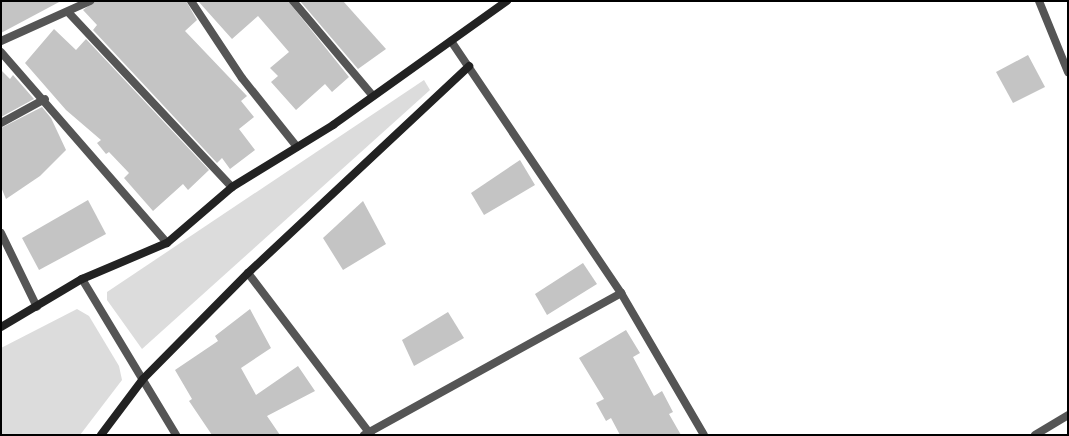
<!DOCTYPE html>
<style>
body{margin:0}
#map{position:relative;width:1069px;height:436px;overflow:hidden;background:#fff;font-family:Raleway,sans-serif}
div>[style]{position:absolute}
.green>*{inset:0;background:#dcdcdc}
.building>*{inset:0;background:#c4c4c4}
.street>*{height:8px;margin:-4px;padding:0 4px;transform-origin:4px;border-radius:4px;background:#555}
.secondary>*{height:8px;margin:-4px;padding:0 4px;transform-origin:4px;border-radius:4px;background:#222}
span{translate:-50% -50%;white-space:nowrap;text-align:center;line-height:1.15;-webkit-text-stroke:4px #fff;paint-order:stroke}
.frame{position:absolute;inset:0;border:2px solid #000;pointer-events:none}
</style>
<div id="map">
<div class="green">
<i style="clip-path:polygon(424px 80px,430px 90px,142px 349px,107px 300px,107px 292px)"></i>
<i style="clip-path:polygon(77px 309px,89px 316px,119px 366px,122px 380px,80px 435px,1px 435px,1px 348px)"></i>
</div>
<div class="building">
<i style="clip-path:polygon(1px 1px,61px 1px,1px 33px)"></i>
<i style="clip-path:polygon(95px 1px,186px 1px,197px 20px,185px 31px,247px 96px,241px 101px,254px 117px,239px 129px,255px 150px,230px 169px,222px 158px,217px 163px,93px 30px,97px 25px,83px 10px)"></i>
<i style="clip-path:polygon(198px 1px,288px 1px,349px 77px,332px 92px,325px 84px,296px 110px,271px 82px,278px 76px,270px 68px,289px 52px,258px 16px,232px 39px)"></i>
<i style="clip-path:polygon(300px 1px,343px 1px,386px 49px,358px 69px)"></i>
<i style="clip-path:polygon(54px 29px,76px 50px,86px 39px,209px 170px,188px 190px,183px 184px,153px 211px,124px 178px,129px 173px,109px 152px,106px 154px,97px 143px,101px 140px,66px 110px,25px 63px)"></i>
<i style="clip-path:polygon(1028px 55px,1045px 87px,1013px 103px,996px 72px)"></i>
<i style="clip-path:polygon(1px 70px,10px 79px,13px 75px,34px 99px,1px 117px)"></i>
<i style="clip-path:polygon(42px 107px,51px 118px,66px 150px,40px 176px,6px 199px,1px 187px,1px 128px)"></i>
<i style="clip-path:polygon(520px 160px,535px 185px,484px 215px,471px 193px)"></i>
<i style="clip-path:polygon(88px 200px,106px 234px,39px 270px,22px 238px)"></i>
<i style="clip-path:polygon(363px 201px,386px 244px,343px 270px,323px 238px)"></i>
<i style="clip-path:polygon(583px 263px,597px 284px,547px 315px,535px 294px)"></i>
<i style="clip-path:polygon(250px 309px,271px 348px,241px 368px,256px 395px,298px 366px,315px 391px,267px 416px,280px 435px,212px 435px,189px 401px,192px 399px,175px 370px,218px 341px,215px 336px)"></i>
<i style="clip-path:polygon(448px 312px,464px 338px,414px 366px,402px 340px)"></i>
<i style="clip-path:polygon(626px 330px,640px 353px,633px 357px,654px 396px,662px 391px,673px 412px,669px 414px,681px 435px,620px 435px,611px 418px,606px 421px,596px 403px,604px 399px,579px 358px)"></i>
</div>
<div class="street">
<i style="left:191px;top:1px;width:92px;rotate:56.5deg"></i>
<i style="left:242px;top:78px;width:88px;rotate:51.4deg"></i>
<i style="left:293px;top:1px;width:124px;rotate:49.9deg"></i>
<i style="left:1039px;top:1px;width:77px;rotate:67.8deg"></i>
<i style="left:68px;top:12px;width:240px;rotate:46.9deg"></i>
<i style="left:1px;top:41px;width:98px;rotate:-24.2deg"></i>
<i style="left:451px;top:41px;width:304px;rotate:56deg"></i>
<i style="left:621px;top:293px;width:164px;rotate:59.7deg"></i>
<i style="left:1px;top:52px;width:253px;rotate:49deg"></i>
<i style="left:1px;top:123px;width:50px;rotate:-28.6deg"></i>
<i style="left:1px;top:233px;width:82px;rotate:64.1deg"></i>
<i style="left:248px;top:273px;width:203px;rotate:52.8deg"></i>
<i style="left:82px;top:279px;width:182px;rotate:58.9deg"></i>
<i style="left:364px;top:435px;width:294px;rotate:-28.9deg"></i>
<i style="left:1035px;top:435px;width:39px;rotate:-31deg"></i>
</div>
<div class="secondary">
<i style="left:1px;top:327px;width:94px;rotate:-30.7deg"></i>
<i style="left:82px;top:279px;width:92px;rotate:-23deg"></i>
<i style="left:167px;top:243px;width:86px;rotate:-40.7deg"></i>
<i style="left:232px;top:187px;width:119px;rotate:-31.5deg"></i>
<i style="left:333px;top:125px;width:214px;rotate:-35.5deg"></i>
<i style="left:101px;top:435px;width:70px;rotate:-53.1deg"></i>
<i style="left:143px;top:379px;width:149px;rotate:-45.3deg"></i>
<i style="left:248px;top:273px;width:303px;rotate:-43.1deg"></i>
</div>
<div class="frame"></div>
</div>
